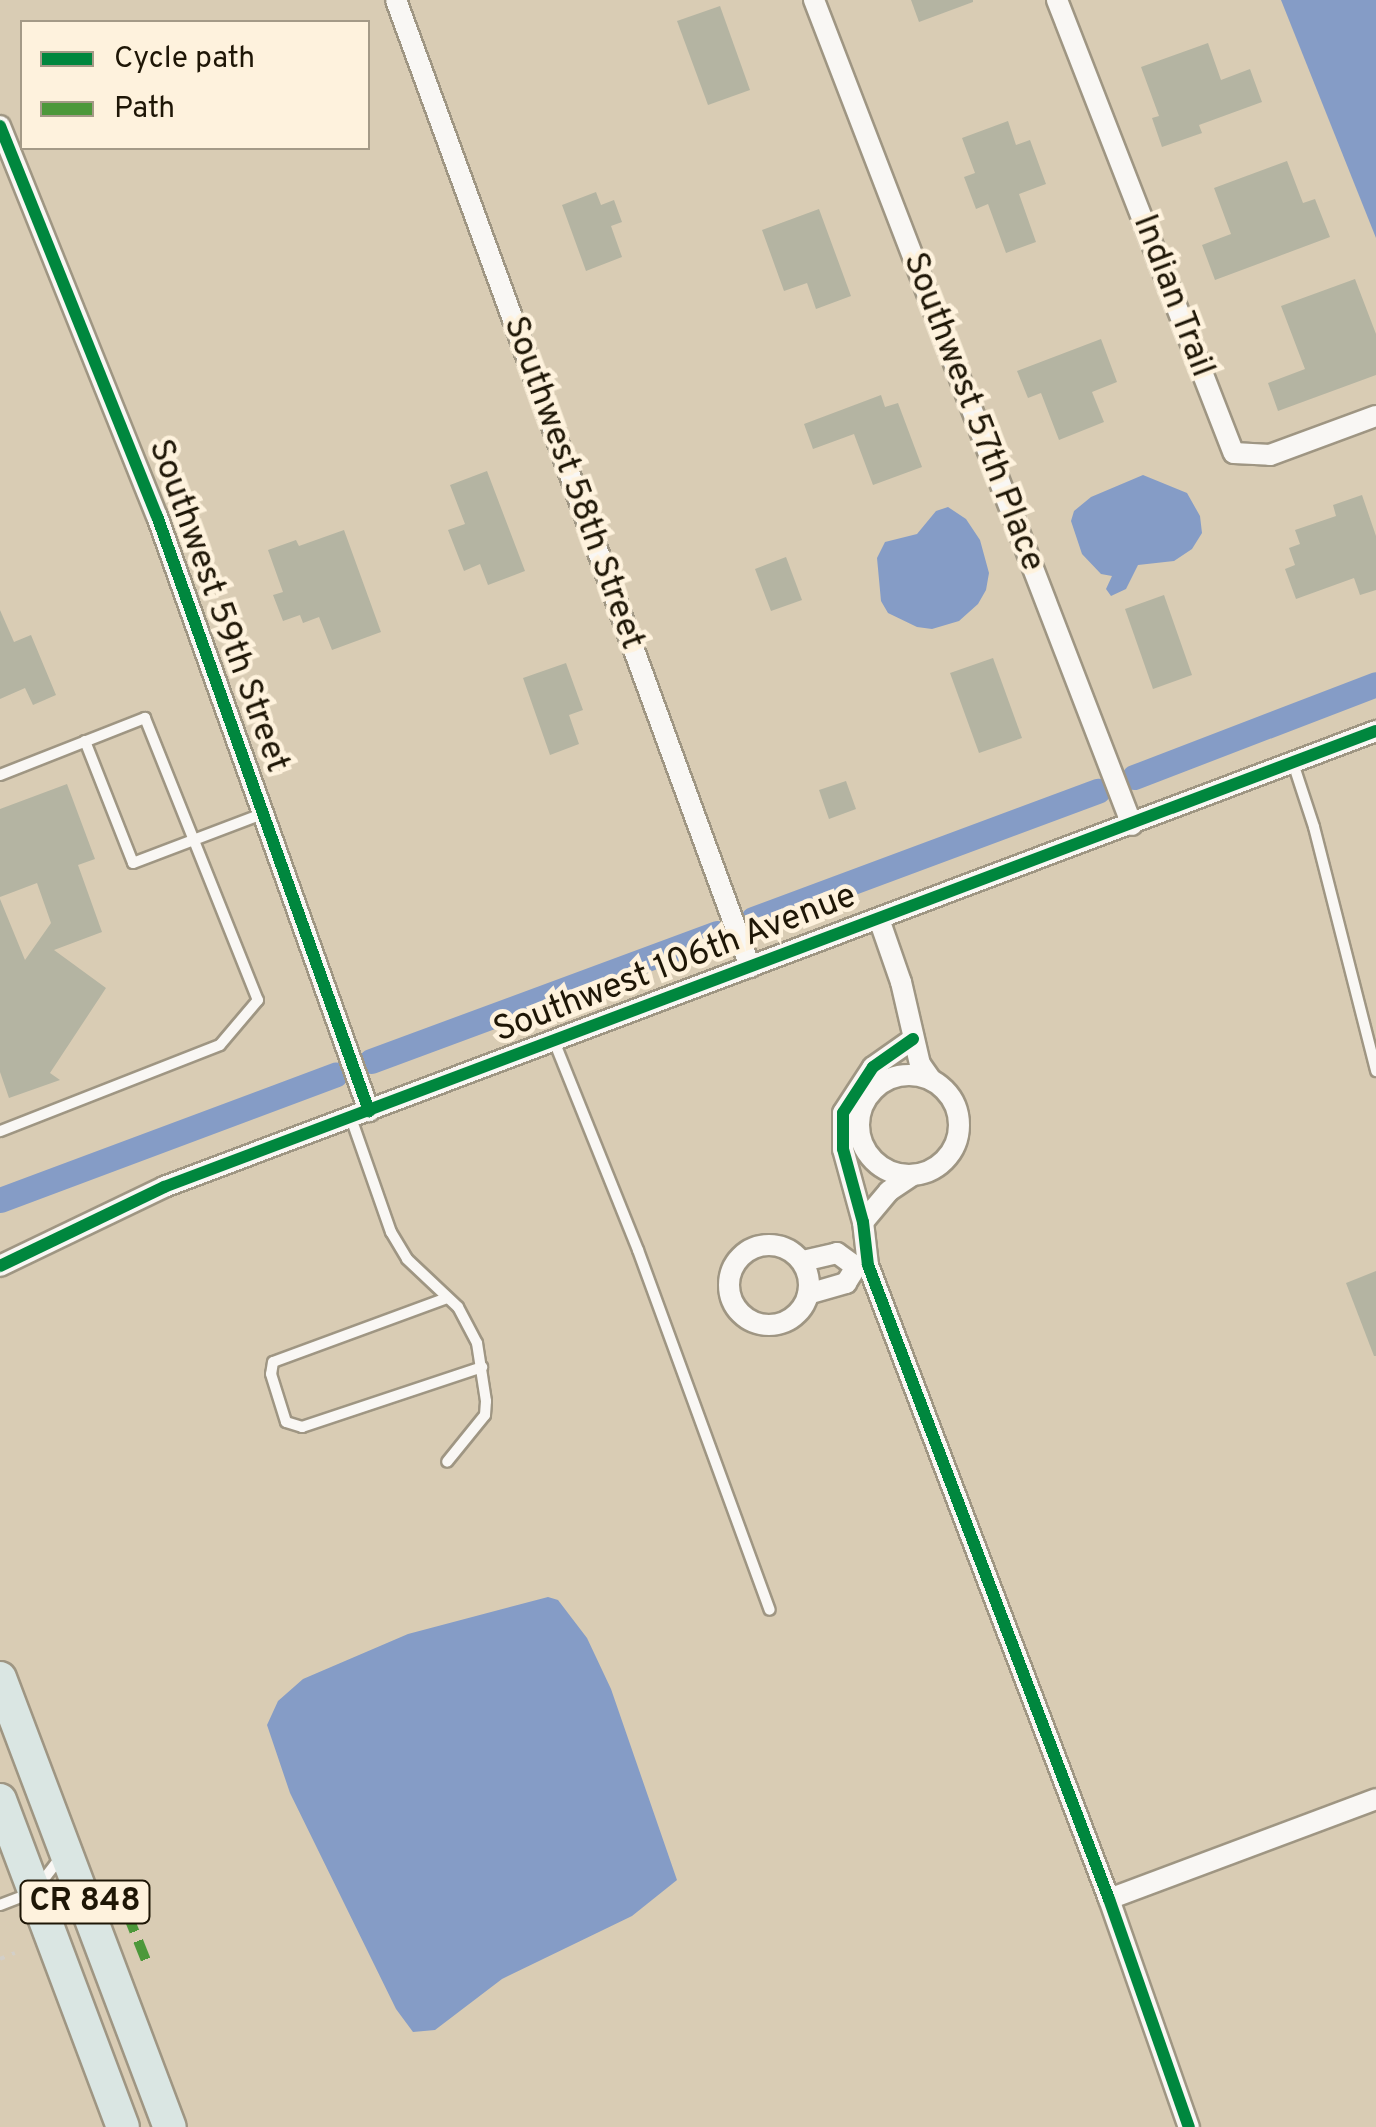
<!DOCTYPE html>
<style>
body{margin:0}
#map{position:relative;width:1376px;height:2127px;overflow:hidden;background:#d9ccb4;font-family:Overpass,sans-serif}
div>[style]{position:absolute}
.water>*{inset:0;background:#859cc6}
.canal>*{height:25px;margin:-12.5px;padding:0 12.5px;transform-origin:12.5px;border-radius:12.5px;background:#859cc6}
.building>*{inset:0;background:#b4b4a2}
.path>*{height:4px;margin-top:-2px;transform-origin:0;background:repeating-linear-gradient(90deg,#d3cfc8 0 5px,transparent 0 13px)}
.roads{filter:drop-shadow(2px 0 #9f9683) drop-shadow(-2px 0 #9f9683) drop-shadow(0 2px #9f9683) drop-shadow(0 -2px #9f9683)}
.service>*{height:10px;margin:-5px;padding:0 5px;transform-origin:5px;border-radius:5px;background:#f9f7f4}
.minor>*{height:20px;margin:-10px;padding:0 10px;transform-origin:10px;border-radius:10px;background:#f9f7f4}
.minor>.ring{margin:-10px;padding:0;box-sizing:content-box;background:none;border:20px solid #f9f7f4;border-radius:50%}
.primary>*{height:32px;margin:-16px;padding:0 16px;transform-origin:16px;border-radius:16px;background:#dae6e3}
.quiet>*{height:10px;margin-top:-5px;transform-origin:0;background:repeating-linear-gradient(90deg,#4c983a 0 20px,transparent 0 30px)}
.cycleway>*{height:12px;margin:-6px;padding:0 6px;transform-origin:6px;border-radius:6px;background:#00873e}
span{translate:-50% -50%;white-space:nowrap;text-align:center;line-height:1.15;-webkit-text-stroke:9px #fef2dd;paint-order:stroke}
.shield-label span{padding:2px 8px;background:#fef2dd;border:2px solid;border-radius:8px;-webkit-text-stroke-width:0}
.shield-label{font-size:32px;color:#1e1606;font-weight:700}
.street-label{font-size:35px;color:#1e1606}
.legend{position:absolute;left:20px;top:20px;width:350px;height:130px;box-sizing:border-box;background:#fef2dd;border:2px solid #a49a87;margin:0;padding:12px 18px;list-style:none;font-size:30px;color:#1e1606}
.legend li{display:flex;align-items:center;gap:20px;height:50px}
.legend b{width:50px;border:2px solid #a49a87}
</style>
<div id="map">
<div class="water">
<i style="clip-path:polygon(1281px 0,1376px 0,1376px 238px)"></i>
<i style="clip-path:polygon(1143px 475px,1187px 493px,1200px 516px,1202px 533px,1192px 549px,1174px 561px,1138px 565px,1126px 589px,1111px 596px,1106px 589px,1112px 576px,1101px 574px,1082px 554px,1071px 521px,1074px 511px,1091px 497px)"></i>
<i style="clip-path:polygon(948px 507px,966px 519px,980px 540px,989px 573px,986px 590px,978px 604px,959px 621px,932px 629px,917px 627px,888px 613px,881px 601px,877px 558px,885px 542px,917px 534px,936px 511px)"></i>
<i style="clip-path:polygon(548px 1597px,558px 1600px,587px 1638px,611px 1689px,677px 1880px,632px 1916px,502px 1979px,435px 2030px,413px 2032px,396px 2009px,290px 1793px,267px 1725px,278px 1701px,303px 1679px,408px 1634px)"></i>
</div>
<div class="canal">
<i style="left:1134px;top:777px;width:259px;rotate:-21deg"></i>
<i style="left:753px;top:919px;width:368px;rotate:-20.4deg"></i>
<i style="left:371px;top:1061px;width:369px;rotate:-20.3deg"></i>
<i style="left:0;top:1200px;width:358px;rotate:-20.5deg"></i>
</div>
<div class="building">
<i style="clip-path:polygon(911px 0,973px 0,973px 2px,919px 22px)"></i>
<i style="clip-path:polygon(720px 6px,750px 90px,708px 105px,677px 21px)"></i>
<i style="clip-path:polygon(1208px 43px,1221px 80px,1250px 69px,1262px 102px,1199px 125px,1202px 133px,1162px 147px,1152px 118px,1159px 116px,1141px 67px)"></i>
<i style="clip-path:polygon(1008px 121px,1016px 145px,1030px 140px,1046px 184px,1019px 194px,1036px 242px,1006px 253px,988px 204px,976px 209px,964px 177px,975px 173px,962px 138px)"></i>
<i style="clip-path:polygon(1287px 161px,1303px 203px,1315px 199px,1330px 237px,1215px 280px,1202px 245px,1231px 234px,1214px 188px)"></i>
<i style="clip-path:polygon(596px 192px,601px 205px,614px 200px,622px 222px,611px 226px,622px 257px,586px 271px,562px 205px)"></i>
<i style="clip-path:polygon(819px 209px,851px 296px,816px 309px,807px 283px,784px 291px,762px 230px)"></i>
<i style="clip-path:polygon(1355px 279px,1376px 334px,1376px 375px,1278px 411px,1268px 383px,1305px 369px,1281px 306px)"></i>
<i style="clip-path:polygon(1101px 339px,1117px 382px,1092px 392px,1104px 422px,1059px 440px,1041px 393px,1028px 398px,1017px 371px)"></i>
<i style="clip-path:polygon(881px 395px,885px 407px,898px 403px,922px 467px,873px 485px,854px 434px,813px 449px,804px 424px)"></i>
<i style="clip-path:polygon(487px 471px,525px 571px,488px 585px,480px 564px,464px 571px,448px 530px,465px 524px,450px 485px)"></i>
<i style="clip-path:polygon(1362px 495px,1376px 536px,1376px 590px,1360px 595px,1354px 578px,1296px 599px,1285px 569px,1295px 565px,1289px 548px,1300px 544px,1295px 530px,1336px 516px,1333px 505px)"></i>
<i style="clip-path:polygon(344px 530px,381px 632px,332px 650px,319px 617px,303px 623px,300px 615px,283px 621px,273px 595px,283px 592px,268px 550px,296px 540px,299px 546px)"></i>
<i style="clip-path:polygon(786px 557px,802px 600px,771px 611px,755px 569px)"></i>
<i style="clip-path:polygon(1164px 595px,1192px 675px,1153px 689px,1125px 609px)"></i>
<i style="clip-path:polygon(0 610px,14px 642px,31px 635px,56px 695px,33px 705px,25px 688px,0 699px)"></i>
<i style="clip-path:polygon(993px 658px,1022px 738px,979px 753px,950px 673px)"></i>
<i style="clip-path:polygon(566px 663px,583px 710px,569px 715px,579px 744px,550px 755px,523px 678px)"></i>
<i style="clip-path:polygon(846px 781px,856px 809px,829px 819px,819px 790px)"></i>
<i style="clip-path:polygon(67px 784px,95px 859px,78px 865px,102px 932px,54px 950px,106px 988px,50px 1073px,60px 1080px,9px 1098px,0 1072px,0 899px,25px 960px,51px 923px,37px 883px,0 897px,0 809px)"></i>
<i style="clip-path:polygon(1376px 1271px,1376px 1356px,1374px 1356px,1346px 1283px)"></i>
</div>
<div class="path">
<i style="left:0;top:1959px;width:16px;rotate:-22deg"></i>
</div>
<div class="roads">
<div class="service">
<i style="left:85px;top:741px;width:131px;rotate:68.5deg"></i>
<i style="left:133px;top:863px;width:138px;rotate:-20.8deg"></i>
<i style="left:1293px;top:763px;width:67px;rotate:71.8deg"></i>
<i style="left:1314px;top:827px;width:252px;rotate:75.7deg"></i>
<i style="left:0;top:775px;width:156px;rotate:-21.5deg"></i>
<i style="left:145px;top:718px;width:304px;rotate:68.2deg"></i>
<i style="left:258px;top:1000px;width:59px;rotate:130.2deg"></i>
<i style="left:220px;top:1045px;width:236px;rotate:158.6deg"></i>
<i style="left:554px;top:1041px;width:225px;rotate:68.1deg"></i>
<i style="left:638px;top:1250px;width:383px;rotate:69.9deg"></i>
<i style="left:351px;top:1118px;width:121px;rotate:70.7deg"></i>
<i style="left:391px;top:1232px;width:31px;rotate:59deg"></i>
<i style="left:407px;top:1259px;width:70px;rotate:43.3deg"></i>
<i style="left:458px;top:1307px;width:41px;rotate:62.2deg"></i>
<i style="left:477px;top:1343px;width:59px;rotate:81.2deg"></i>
<i style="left:486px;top:1401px;width:14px;rotate:94deg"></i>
<i style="left:485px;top:1415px;width:60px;rotate:129deg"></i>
<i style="left:447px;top:1298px;width:185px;rotate:159.8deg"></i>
<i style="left:273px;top:1362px;width:12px;rotate:99deg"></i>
<i style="left:271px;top:1374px;width:50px;rotate:72.6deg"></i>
<i style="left:286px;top:1422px;width:17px;rotate:17deg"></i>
<i style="left:302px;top:1427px;width:190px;rotate:-18.4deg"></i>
<i style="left:0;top:1905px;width:36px;rotate:-21deg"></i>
<i style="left:34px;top:1892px;width:43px;rotate:-52.6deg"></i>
</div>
<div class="minor">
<i style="left:396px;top:0;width:1030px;rotate:69.89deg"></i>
<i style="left:814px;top:0;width:884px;rotate:68.92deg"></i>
<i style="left:1057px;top:0;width:486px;rotate:68.7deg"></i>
<i style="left:1234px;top:453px;width:36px;rotate:3deg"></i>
<i style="left:1270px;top:455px;width:113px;rotate:-20.2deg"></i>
<i style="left:0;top:126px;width:420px;rotate:68.1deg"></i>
<i style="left:157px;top:516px;width:632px;rotate:70.39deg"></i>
<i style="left:879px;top:919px;width:67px;rotate:70.8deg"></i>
<i style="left:901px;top:982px;width:84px;rotate:77deg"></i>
<i style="left:920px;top:1064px;width:19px;rotate:55deg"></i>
<i style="left:913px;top:1039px;width:49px;rotate:145deg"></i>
<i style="left:873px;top:1067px;width:55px;rotate:123.1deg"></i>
<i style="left:843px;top:1113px;width:36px;rotate:90deg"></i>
<i style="left:843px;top:1149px;width:76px;rotate:74.7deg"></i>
<i style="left:863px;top:1222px;width:43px;rotate:83.4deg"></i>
<i style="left:868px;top:1265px;width:678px;rotate:69.19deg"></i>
<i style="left:1109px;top:1899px;width:242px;rotate:70.7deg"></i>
<i class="ring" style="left:859px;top:1075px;width:80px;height:80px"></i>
<i style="left:863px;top:1222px;width:40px;rotate:-50deg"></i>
<i style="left:889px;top:1191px;width:27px;rotate:-34deg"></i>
<i class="ring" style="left:729px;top:1245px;width:60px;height:60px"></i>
<i style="left:803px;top:1261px;width:35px;rotate:-13deg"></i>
<i style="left:837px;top:1253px;width:24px;rotate:36deg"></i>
<i style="left:856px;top:1267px;width:12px;rotate:-9deg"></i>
<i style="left:0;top:1266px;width:182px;rotate:-25.7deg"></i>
<i style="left:164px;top:1187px;width:1295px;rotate:-20.62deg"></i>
<i style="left:808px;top:1294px;width:40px;rotate:-16deg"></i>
<i style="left:846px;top:1283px;width:19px;rotate:-58deg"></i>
<i style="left:1109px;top:1899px;width:285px;rotate:-20.5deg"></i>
</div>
<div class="primary">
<i style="left:0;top:1678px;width:480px;rotate:69.3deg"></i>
<i style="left:0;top:1800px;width:349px;rotate:69.4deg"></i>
</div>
</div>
<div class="quiet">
<i style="left:127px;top:1913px;width:54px;rotate:68.2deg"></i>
</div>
<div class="cycleway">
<i style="left:0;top:126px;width:420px;rotate:68.1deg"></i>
<i style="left:157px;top:516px;width:632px;rotate:70.39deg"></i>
<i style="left:913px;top:1039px;width:49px;rotate:145deg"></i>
<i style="left:873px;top:1067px;width:55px;rotate:123.1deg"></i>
<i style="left:843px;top:1113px;width:36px;rotate:90deg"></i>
<i style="left:843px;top:1149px;width:76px;rotate:74.7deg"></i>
<i style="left:863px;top:1222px;width:43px;rotate:83.4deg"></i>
<i style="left:868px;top:1265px;width:678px;rotate:69.19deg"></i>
<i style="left:1109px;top:1899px;width:242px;rotate:70.7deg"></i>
<i style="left:0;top:1266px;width:182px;rotate:-25.7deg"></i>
<i style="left:164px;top:1187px;width:1295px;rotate:-20.62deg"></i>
</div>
<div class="shield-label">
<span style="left:85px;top:1902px">CR 848</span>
</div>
<div class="street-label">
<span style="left:1173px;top:296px;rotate:69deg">Indian Trail</span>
<span style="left:973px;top:412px;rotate:69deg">Southwest 57th Place</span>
<span style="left:573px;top:483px;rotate:70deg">Southwest 58th Street</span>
<span style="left:218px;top:606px;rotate:70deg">Southwest 59th Street</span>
<span style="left:675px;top:964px;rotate:-21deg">Southwest 106th Avenue</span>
</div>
<ul class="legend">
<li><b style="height:12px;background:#00873e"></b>Cycle path</li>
<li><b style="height:12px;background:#4c983a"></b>Path</li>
</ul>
</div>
